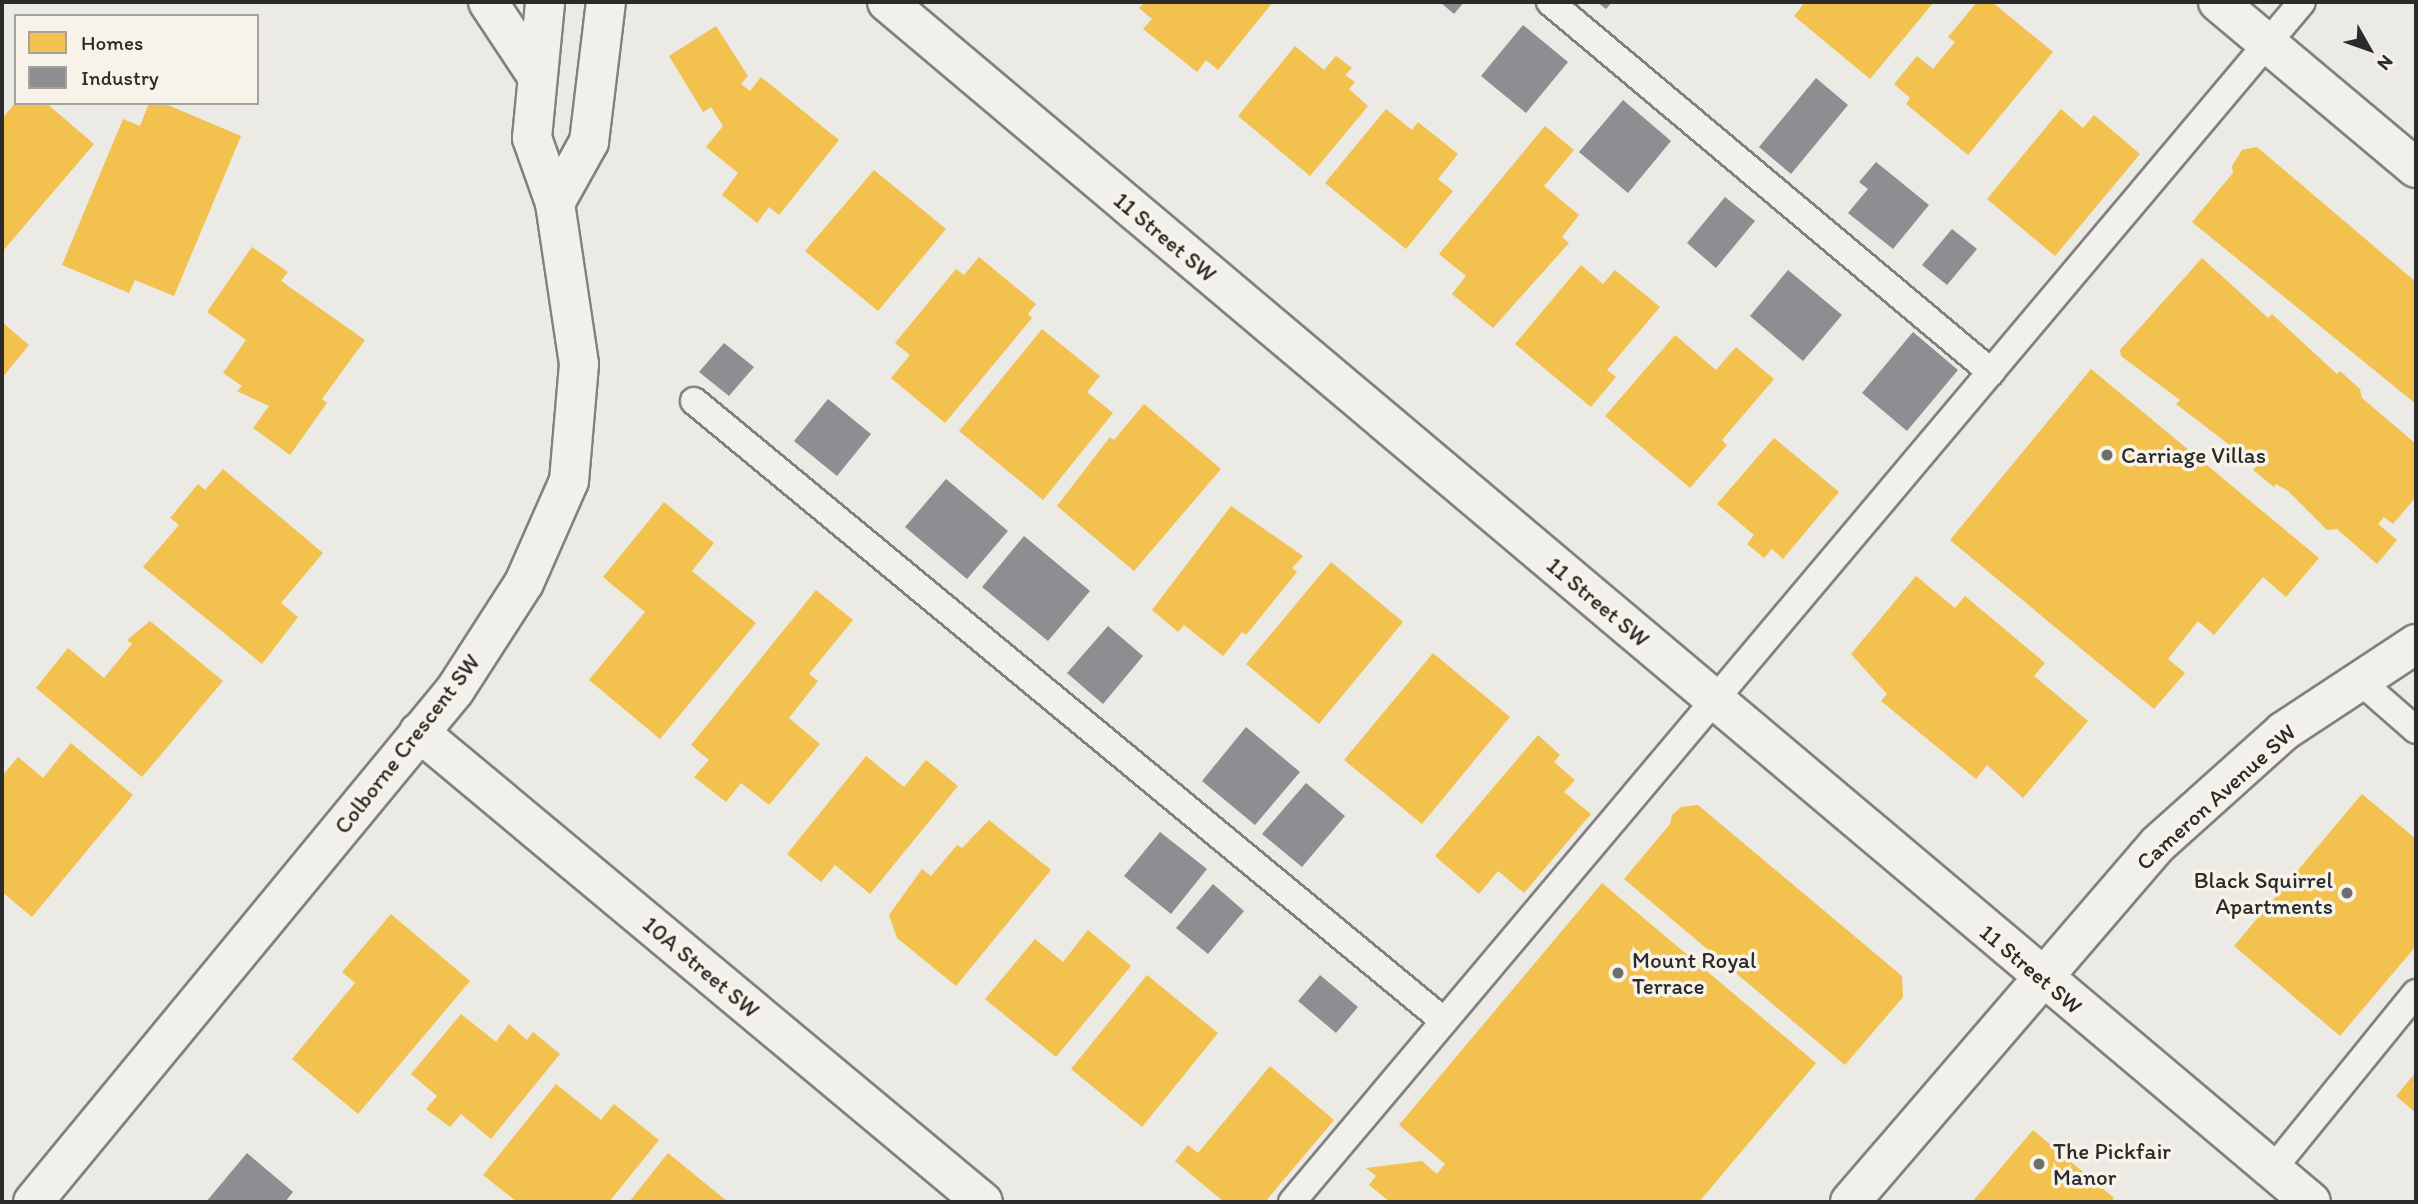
<!DOCTYPE html>
<style>
body{margin:0}
#map{position:relative;width:2418px;height:1204px;overflow:hidden;background:#eceae4;font-family:Itim,sans-serif}
div>[style]{position:absolute}
.homes>*{inset:0;background:#f2c14e}
.industry>*{inset:0;background:#8d8d92}
.roads{filter:drop-shadow(2px 0 #82817e) drop-shadow(-2px 0 #82817e) drop-shadow(0 2px #82817e) drop-shadow(0 -2px #82817e)}
.service>*{height:26px;margin:-13px;padding:0 13px;transform-origin:13px;border-radius:13px;background:#f1f0ec}
.minor>*{height:38px;margin:-19px;padding:0 19px;transform-origin:19px;border-radius:19px;background:#f1f0ec}
.dots>*{width:19px;height:19px;translate:-50% -50%;box-sizing:border-box;border:4px solid #f7f3e8;border-radius:50%}
span{translate:-50% -50%;white-space:nowrap;text-align:center;line-height:1.15;-webkit-text-stroke:7px #f7f3e8;paint-order:stroke}
.street-label{font-size:23px;color:#2b2b2b}
.poi-label{font-size:23px;color:#2b2b2b}
.left{translate:0 -50%;text-align:left}
.right{translate:-100% -50%;text-align:right}
.frame{position:absolute;inset:0;border:4px solid #2b2b2b;pointer-events:none}
.legend{position:absolute;left:14px;top:14px;width:245px;height:91px;box-sizing:border-box;background:#f7f3e8;border:2px solid #a5a39c;margin:0;padding:9px 12px;list-style:none;font-size:21px;color:#2b2b2b}
.legend li{display:flex;align-items:center;gap:14px;height:35px}
.legend b{width:35px;border:2px solid #a5a39c}
.north{position:absolute;left:2334px;top:14px;width:70px;height:70px;-webkit-text-stroke:5px #f7f3e8;paint-order:stroke;rotate:130deg;font-size:19px;font-weight:700;line-height:28px;text-align:center;color:#2b2b2b}
.north::after{content:'';display:block;margin:auto;width:24px;height:32px;background:#2b2b2b;clip-path:polygon(50% 0,100% 100%,50% 72%,0 100%)}
</style>
<div id="map">
<div class="homes">
<i style="clip-path:polygon(1145px 2px,1273px 2px,1218px 70px,1206px 60px,1197px 72px,1143px 29px,1152px 19px,1139px 8px)"></i>
<i style="clip-path:polygon(1805px 2px,1934px 2px,1870px 79px,1794px 16px)"></i>
<i style="clip-path:polygon(1977px 2px,1992px 2px,2053px 52px,1968px 155px,1906px 104px,1910px 98px,1894px 84px,1917px 56px,1933px 69px,1955px 42px,1948px 37px)"></i>
<i style="clip-path:polygon(716px 26px,748px 76px,741px 84px,750px 91px,761px 77px,839px 140px,779px 215px,769px 207px,757px 223px,722px 195px,738px 173px,706px 147px,723px 126px,711px 107px,703px 112px,669px 56px)"></i>
<i style="clip-path:polygon(1295px 46px,1324px 70px,1336px 56px,1352px 68px,1345px 75px,1355px 82px,1349px 89px,1368px 106px,1310px 176px,1238px 116px)"></i>
<i style="clip-path:polygon(15px 103px,46px 103px,94px 144px,2px 252px,2px 119px)"></i>
<i style="clip-path:polygon(149px 103px,163px 103px,241px 136px,174px 296px,135px 280px,129px 293px,62px 265px,123px 119px,140px 126px)"></i>
<i style="clip-path:polygon(1386px 109px,1412px 130px,1418px 122px,1458px 154px,1438px 179px,1453px 191px,1406px 249px,1325px 183px)"></i>
<i style="clip-path:polygon(2061px 109px,2083px 128px,2094px 115px,2140px 154px,2055px 256px,1987px 199px)"></i>
<i style="clip-path:polygon(1545px 126px,1574px 150px,1544px 186px,1579px 215px,1562px 237px,1569px 243px,1493px 328px,1452px 294px,1466px 276px,1439px 254px)"></i>
<i style="clip-path:polygon(2257px 147px,2416px 282px,2416px 404px,2192px 222px,2233px 173px,2232px 166px,2242px 150px)"></i>
<i style="clip-path:polygon(874px 170px,946px 229px,878px 311px,805px 251px)"></i>
<i style="clip-path:polygon(252px 247px,288px 272px,281px 281px,365px 340px,322px 399px,327px 403px,290px 455px,253px 428px,269px 406px,237px 391px,242px 386px,223px 373px,246px 340px,207px 312px)"></i>
<i style="clip-path:polygon(979px 257px,1036px 304px,1028px 314px,1032px 318px,945px 423px,891px 378px,910px 355px,895px 343px,956px 269px,964px 275px)"></i>
<i style="clip-path:polygon(2202px 258px,2268px 318px,2272px 314px,2337px 374px,2340px 371px,2360px 389px,2362px 398px,2416px 444px,2416px 497px,2393px 524px,2384px 517px,2378px 524px,2397px 540px,2377px 564px,2337px 529px,2327px 530px,2288px 491px,2276px 484px,2274px 487px,2253px 470px,2257px 466px,2176px 404px,2180px 400px,2121px 356px,2120px 350px)"></i>
<i style="clip-path:polygon(1581px 265px,1603px 284px,1615px 270px,1660px 307px,1607px 370px,1616px 377px,1591px 407px,1515px 344px)"></i>
<i style="clip-path:polygon(2px 322px,29px 345px,2px 378px)"></i>
<i style="clip-path:polygon(1042px 329px,1100px 376px,1087px 392px,1113px 413px,1043px 500px,959px 431px)"></i>
<i style="clip-path:polygon(1675px 335px,1716px 370px,1736px 347px,1774px 379px,1722px 440px,1727px 445px,1690px 488px,1605px 416px)"></i>
<i style="clip-path:polygon(2091px 369px,2319px 558px,2286px 597px,2263px 577px,2214px 635px,2198px 621px,2168px 659px,2185px 673px,2154px 709px,1950px 540px)"></i>
<i style="clip-path:polygon(1144px 404px,1221px 469px,1134px 571px,1057px 506px,1110px 437px,1114px 440px)"></i>
<i style="clip-path:polygon(1774px 438px,1839px 492px,1783px 559px,1772px 549px,1764px 558px,1747px 544px,1754px 535px,1717px 504px)"></i>
<i style="clip-path:polygon(223px 469px,323px 553px,281px 603px,298px 617px,262px 664px,143px 567px,179px 525px,170px 518px,198px 484px,205px 490px)"></i>
<i style="clip-path:polygon(664px 502px,714px 543px,692px 571px,756px 623px,660px 739px,589px 680px,645px 612px,603px 577px)"></i>
<i style="clip-path:polygon(1231px 506px,1303px 556px,1292px 568px,1297px 572px,1246px 635px,1242px 632px,1223px 656px,1184px 625px,1178px 632px,1152px 610px)"></i>
<i style="clip-path:polygon(1331px 562px,1403px 622px,1319px 724px,1246px 664px)"></i>
<i style="clip-path:polygon(1916px 576px,1955px 608px,1965px 596px,2045px 663px,2034px 676px,2088px 721px,2023px 798px,1987px 765px,1976px 779px,1881px 701px,1887px 694px,1851px 654px)"></i>
<i style="clip-path:polygon(816px 590px,853px 620px,809px 674px,818px 681px,789px 718px,820px 744px,769px 805px,741px 783px,726px 802px,694px 777px,709px 760px,691px 745px)"></i>
<i style="clip-path:polygon(150px 621px,223px 681px,142px 777px,36px 688px,68px 648px,104px 678px,132px 644px,127px 640px)"></i>
<i style="clip-path:polygon(1433px 653px,1510px 717px,1422px 824px,1344px 760px)"></i>
<i style="clip-path:polygon(1538px 735px,1560px 755px,1554px 762px,1575px 780px,1564px 792px,1591px 814px,1524px 893px,1498px 871px,1479px 894px,1435px 856px)"></i>
<i style="clip-path:polygon(71px 743px,133px 795px,32px 917px,2px 892px,2px 776px,18px 757px,43px 778px)"></i>
<i style="clip-path:polygon(866px 756px,904px 787px,926px 760px,958px 786px,870px 894px,835px 865px,821px 882px,787px 854px)"></i>
<i style="clip-path:polygon(2362px 794px,2416px 839px,2416px 946px,2340px 1036px,2234px 946px)"></i>
<i style="clip-path:polygon(1698px 805px,1902px 976px,1903px 997px,1845px 1065px,1624px 879px,1670px 824px,1672px 815px,1681px 807px)"></i>
<i style="clip-path:polygon(989px 820px,1051px 870px,956px 986px,897px 938px,889px 915px,922px 869px,931px 876px,957px 845px,962px 848px)"></i>
<i style="clip-path:polygon(1602px 883px,1816px 1063px,1699px 1202px,1390px 1202px,1369px 1185px,1376px 1176px,1366px 1168px,1422px 1161px,1437px 1174px,1445px 1164px,1399px 1125px)"></i>
<i style="clip-path:polygon(391px 914px,470px 981px,358px 1114px,292px 1059px,355px 983px,342px 972px)"></i>
<i style="clip-path:polygon(1088px 930px,1131px 966px,1056px 1057px,985px 999px,1035px 939px,1063px 962px)"></i>
<i style="clip-path:polygon(1147px 975px,1218px 1033px,1142px 1127px,1071px 1069px)"></i>
<i style="clip-path:polygon(461px 1014px,496px 1042px,509px 1024px,527px 1040px,533px 1032px,560px 1054px,491px 1139px,461px 1114px,450px 1127px,426px 1109px,437px 1096px,411px 1074px)"></i>
<i style="clip-path:polygon(1270px 1066px,1334px 1120px,1265px 1202px,1224px 1202px,1175px 1161px,1188px 1145px,1198px 1153px)"></i>
<i style="clip-path:polygon(2416px 1072px,2416px 1113px,2396px 1096px)"></i>
<i style="clip-path:polygon(556px 1084px,601px 1120px,614px 1104px,659px 1140px,609px 1202px,517px 1202px,483px 1175px)"></i>
<i style="clip-path:polygon(2033px 1130px,2114px 1198px,2111px 1202px,1972px 1202px)"></i>
<i style="clip-path:polygon(668px 1153px,728px 1202px,629px 1202px)"></i>
</div>
<div class="industry">
<i style="clip-path:polygon(1440px 2px,1464px 2px,1454px 14px)"></i>
<i style="clip-path:polygon(1597px 2px,1612px 2px,1606px 9px)"></i>
<i style="clip-path:polygon(1523px 25px,1568px 62px,1526px 113px,1481px 76px)"></i>
<i style="clip-path:polygon(1816px 78px,1848px 105px,1791px 174px,1759px 147px)"></i>
<i style="clip-path:polygon(1623px 100px,1671px 141px,1628px 193px,1579px 152px)"></i>
<i style="clip-path:polygon(1876px 162px,1929px 205px,1893px 249px,1848px 213px,1868px 189px,1859px 182px)"></i>
<i style="clip-path:polygon(1725px 197px,1755px 221px,1716px 268px,1687px 243px)"></i>
<i style="clip-path:polygon(1952px 229px,1977px 249px,1947px 285px,1922px 265px)"></i>
<i style="clip-path:polygon(1788px 270px,1842px 315px,1803px 361px,1750px 316px)"></i>
<i style="clip-path:polygon(1913px 332px,1958px 370px,1907px 431px,1862px 393px)"></i>
<i style="clip-path:polygon(724px 343px,754px 367px,729px 396px,699px 372px)"></i>
<i style="clip-path:polygon(828px 399px,871px 434px,837px 476px,794px 441px)"></i>
<i style="clip-path:polygon(946px 479px,1008px 531px,967px 579px,905px 527px)"></i>
<i style="clip-path:polygon(1024px 536px,1090px 591px,1048px 641px,982px 587px)"></i>
<i style="clip-path:polygon(1108px 626px,1143px 656px,1103px 704px,1067px 673px)"></i>
<i style="clip-path:polygon(1246px 727px,1300px 772px,1255px 825px,1202px 781px)"></i>
<i style="clip-path:polygon(1306px 783px,1345px 816px,1302px 867px,1262px 834px)"></i>
<i style="clip-path:polygon(1160px 832px,1207px 869px,1171px 914px,1124px 876px)"></i>
<i style="clip-path:polygon(1213px 884px,1244px 911px,1208px 954px,1176px 928px)"></i>
<i style="clip-path:polygon(1320px 975px,1358px 1007px,1336px 1033px,1298px 1001px)"></i>
<i style="clip-path:polygon(247px 1153px,293px 1192px,285px 1202px,206px 1202px)"></i>
</div>
<div class="roads">
<div class="service">
<i style="left:1550px;top:2px;width:576px;rotate:40deg"></i>
<i style="left:694px;top:401px;width:973px;rotate:39.58deg"></i>
<i style="left:2360px;top:681px;width:74px;rotate:41.2deg"></i>
<i style="left:2272px;top:1170px;width:228px;rotate:-50.9deg"></i>
<i style="left:1292px;top:1202px;width:1568px;rotate:-49.91deg"></i>
</div>
<div class="minor">
<i style="left:488px;top:2px;width:89px;rotate:56.5deg"></i>
<i style="left:887px;top:2px;width:1862px;rotate:40.12deg"></i>
<i style="left:2218px;top:2px;width:258px;rotate:40deg"></i>
<i style="left:555px;top:203px;width:70px;rotate:-60.9deg"></i>
<i style="left:589px;top:142px;width:141px;rotate:-83.1deg"></i>
<i style="left:419px;top:732px;width:734px;rotate:39.81deg"></i>
<i style="left:33px;top:1202px;width:663px;rotate:-50.5deg"></i>
<i style="left:455px;top:690px;width:127px;rotate:-57.2deg"></i>
<i style="left:524px;top:583px;width:111px;rotate:-66.2deg"></i>
<i style="left:569px;top:481px;width:117px;rotate:-85.1deg"></i>
<i style="left:579px;top:364px;width:163px;rotate:-98.5deg"></i>
<i style="left:555px;top:203px;width:69px;rotate:-109.5deg"></i>
<i style="left:532px;top:138px;width:137px;rotate:-84.5deg"></i>
<i style="left:1850px;top:1202px;width:472px;rotate:-49.3deg"></i>
<i style="left:2158px;top:844px;width:169px;rotate:-41.9deg"></i>
<i style="left:2284px;top:731px;width:158px;rotate:-33.4deg"></i>
</div>
</div>
<div class="dots">
<i style="left:2107px;top:455px;background:#6f6e6c"></i>
<i style="left:2347px;top:893px;background:#6f6e6c"></i>
<i style="left:1618px;top:973px;background:#6f6e6c"></i>
<i style="left:2039px;top:1164px;background:#6f6e6c"></i>
</div>
<div class="street-label">
<span style="left:1165px;top:237px;rotate:40deg">11 Street SW</span>
<span style="left:1598px;top:602px;rotate:40deg">11 Street SW</span>
<span style="left:407px;top:744px;rotate:-52deg">Colborne Crescent SW</span>
<span style="left:2216px;top:797px;rotate:-42deg">Cameron Avenue SW</span>
<span style="left:701px;top:967px;rotate:40deg">10A Street SW</span>
<span style="left:2031px;top:969px;rotate:40deg">11 Street SW</span>
</div>
<div class="poi-label">
<span class="left" style="left:2121px;top:455px">Carriage Villas</span>
<span class="right" style="left:2333px;top:893px">Black Squirrel<br>Apartments</span>
<span class="left" style="left:1632px;top:973px">Mount Royal<br>Terrace</span>
<span class="left" style="left:2053px;top:1164px">The Pickfair<br>Manor</span>
</div>
<div class="frame"></div>
<ul class="legend">
<li><b style="height:19px;background:#f2c14e"></b>Homes</li>
<li><b style="height:19px;background:#8d8d92"></b>Industry</li>
</ul>
<div class="north">N</div>
</div>
